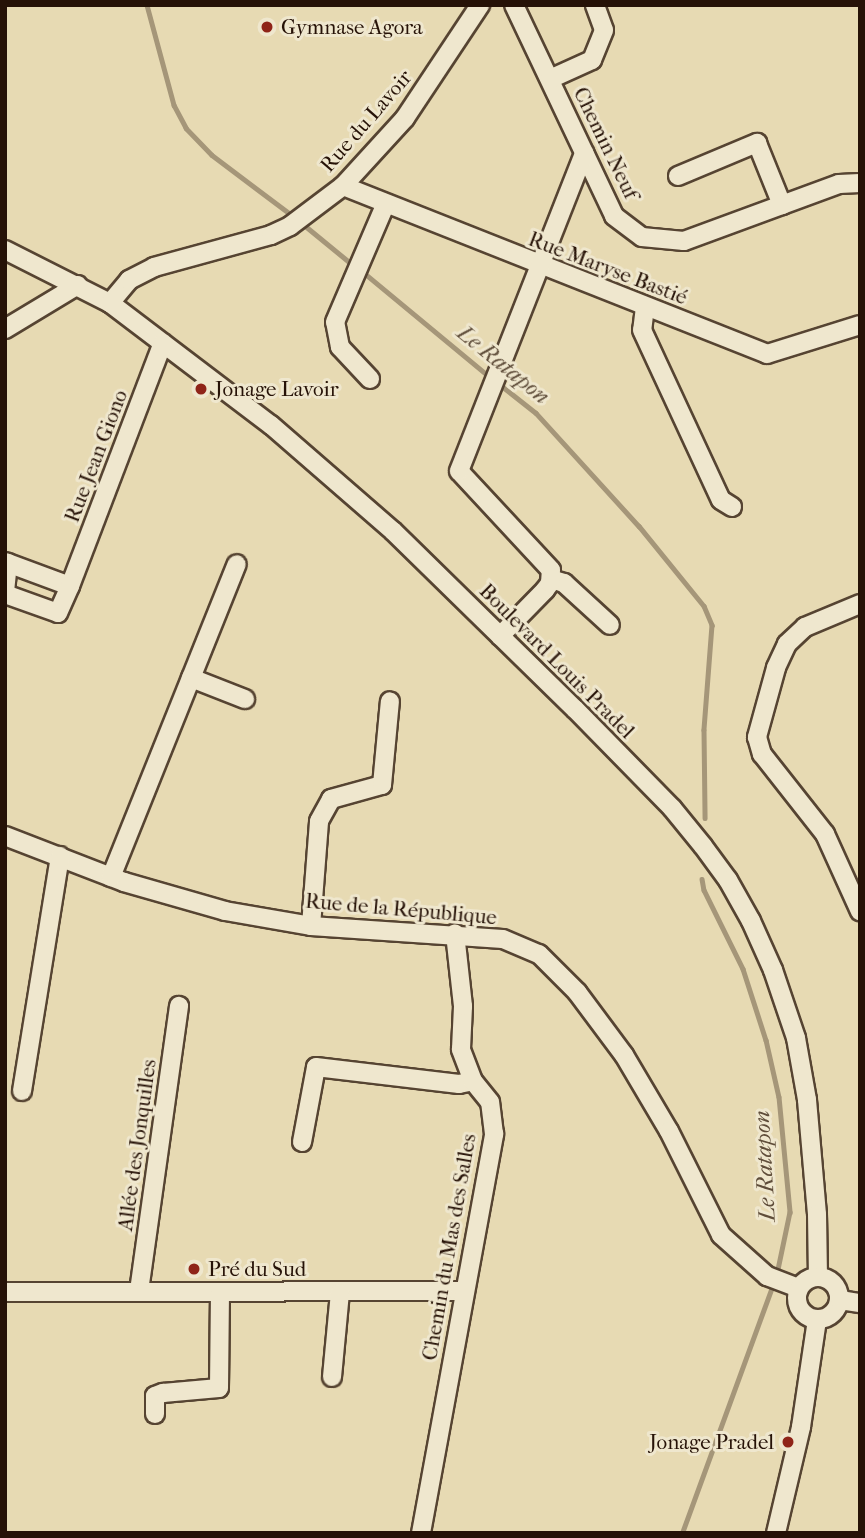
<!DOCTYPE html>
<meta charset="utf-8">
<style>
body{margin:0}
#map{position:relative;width:865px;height:1538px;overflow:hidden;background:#e7dab3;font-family:"IM FELL French Canon",serif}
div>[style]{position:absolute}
.stream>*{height:4.5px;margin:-2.25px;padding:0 2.25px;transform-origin:2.25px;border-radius:2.25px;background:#a59679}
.roads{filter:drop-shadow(2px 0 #564432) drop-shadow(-2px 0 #564432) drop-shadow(0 2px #564432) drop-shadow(0 -2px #564432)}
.minor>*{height:18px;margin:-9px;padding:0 9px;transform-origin:9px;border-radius:9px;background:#efe7ce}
.minor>.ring{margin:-9px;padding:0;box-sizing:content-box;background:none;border:18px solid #efe7ce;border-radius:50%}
.dots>*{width:19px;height:19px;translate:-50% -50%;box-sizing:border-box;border:4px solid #efe7ce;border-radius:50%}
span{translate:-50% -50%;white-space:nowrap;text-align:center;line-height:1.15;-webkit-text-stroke:6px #efe7ce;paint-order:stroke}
.poi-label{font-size:21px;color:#261207}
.left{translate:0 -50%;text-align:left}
.right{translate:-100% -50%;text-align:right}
.street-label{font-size:21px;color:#261207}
.water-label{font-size:23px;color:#5f4d3a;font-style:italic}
.frame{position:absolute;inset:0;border:7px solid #261207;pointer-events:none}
</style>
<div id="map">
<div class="stream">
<i style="left:147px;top:5px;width:104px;rotate:74.9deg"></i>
<i style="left:174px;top:105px;width:26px;rotate:62deg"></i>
<i style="left:186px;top:128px;width:37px;rotate:46deg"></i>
<i style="left:212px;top:155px;width:101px;rotate:37deg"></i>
<i style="left:303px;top:224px;width:65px;rotate:39.4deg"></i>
<i style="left:363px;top:272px;width:166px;rotate:39.6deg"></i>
<i style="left:498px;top:383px;width:48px;rotate:38.3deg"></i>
<i style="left:536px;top:413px;width:153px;rotate:47.7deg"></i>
<i style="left:639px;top:526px;width:103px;rotate:50.9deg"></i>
<i style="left:704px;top:606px;width:21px;rotate:67deg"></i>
<i style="left:712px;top:625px;width:105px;rotate:94.4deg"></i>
<i style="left:704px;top:730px;width:88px;rotate:89.3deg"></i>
<i style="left:702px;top:879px;width:11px;rotate:80deg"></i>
<i style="left:704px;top:890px;width:88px;rotate:63.7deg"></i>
<i style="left:743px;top:969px;width:75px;rotate:72.1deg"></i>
<i style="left:766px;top:1040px;width:58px;rotate:77.2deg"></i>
<i style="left:779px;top:1097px;width:116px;rotate:84.5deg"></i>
<i style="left:790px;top:1212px;width:63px;rotate:101.8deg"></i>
<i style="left:682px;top:1533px;width:267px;rotate:-69.9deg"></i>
</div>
<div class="roads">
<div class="minor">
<i style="left:514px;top:5px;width:233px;rotate:64.6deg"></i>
<i style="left:614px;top:216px;width:35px;rotate:37deg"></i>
<i style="left:642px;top:237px;width:42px;rotate:5.4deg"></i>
<i style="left:684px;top:241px;width:165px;rotate:-20.2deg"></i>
<i style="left:839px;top:184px;width:21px;rotate:-3deg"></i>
<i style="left:550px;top:79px;width:46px;rotate:-24.3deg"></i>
<i style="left:592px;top:60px;width:32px;rotate:-68deg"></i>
<i style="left:604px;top:30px;width:27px;rotate:-110deg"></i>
<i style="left:678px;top:176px;width:86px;rotate:-22.7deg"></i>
<i style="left:757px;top:143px;width:67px;rotate:68deg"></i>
<i style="left:343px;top:186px;width:456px;rotate:21.6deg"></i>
<i style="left:767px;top:354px;width:97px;rotate:-17.3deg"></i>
<i style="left:5px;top:250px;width:118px;rotate:26.8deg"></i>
<i style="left:110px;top:303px;width:202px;rotate:37.2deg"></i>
<i style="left:271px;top:425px;width:162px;rotate:41deg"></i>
<i style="left:393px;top:531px;width:255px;rotate:44.4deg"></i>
<i style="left:575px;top:709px;width:139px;rotate:45.6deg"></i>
<i style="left:672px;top:808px;width:49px;rotate:50.8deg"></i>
<i style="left:703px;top:846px;width:42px;rotate:53.7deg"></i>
<i style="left:728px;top:880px;width:47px;rotate:60.7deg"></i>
<i style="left:751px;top:921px;width:54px;rotate:65.8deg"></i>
<i style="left:773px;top:970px;width:72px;rotate:71.3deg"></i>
<i style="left:796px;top:1038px;width:63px;rotate:79.9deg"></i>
<i style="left:807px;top:1100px;width:114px;rotate:85deg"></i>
<i style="left:817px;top:1214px;width:63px;rotate:89.1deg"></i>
<i style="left:110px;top:303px;width:30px;rotate:-50deg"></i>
<i style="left:129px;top:280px;width:28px;rotate:-27deg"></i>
<i style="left:154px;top:267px;width:121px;rotate:-15.3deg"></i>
<i style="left:271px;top:235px;width:21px;rotate:-25deg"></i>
<i style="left:290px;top:226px;width:66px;rotate:-37deg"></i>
<i style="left:343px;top:186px;width:92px;rotate:-47.6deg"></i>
<i style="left:405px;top:118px;width:136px;rotate:-56.4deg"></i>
<i style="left:645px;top:307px;width:23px;rotate:97deg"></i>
<i style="left:642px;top:330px;width:187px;rotate:65.1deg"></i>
<i style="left:721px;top:500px;width:13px;rotate:32deg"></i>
<i style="left:5px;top:329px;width:85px;rotate:-31.1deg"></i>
<i style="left:370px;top:379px;width:44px;rotate:-133.2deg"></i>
<i style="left:340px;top:347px;width:25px;rotate:-101deg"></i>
<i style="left:335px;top:322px;width:129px;rotate:-66.8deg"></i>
<i style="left:5px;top:562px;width:69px;rotate:20.3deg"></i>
<i style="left:70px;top:586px;width:260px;rotate:-69.1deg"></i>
<i style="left:8px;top:563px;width:31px;rotate:96deg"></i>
<i style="left:5px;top:594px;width:56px;rotate:19.7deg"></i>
<i style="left:58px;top:613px;width:30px;rotate:-66deg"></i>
<i style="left:551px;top:579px;width:14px;rotate:17deg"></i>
<i style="left:564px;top:583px;width:62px;rotate:42.4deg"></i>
<i style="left:860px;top:604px;width:60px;rotate:157.3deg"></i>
<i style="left:805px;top:627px;width:25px;rotate:137deg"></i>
<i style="left:787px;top:644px;width:26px;rotate:115deg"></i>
<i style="left:776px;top:668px;width:72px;rotate:105.4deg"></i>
<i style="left:757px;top:737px;width:18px;rotate:74deg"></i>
<i style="left:762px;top:754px;width:102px;rotate:51.8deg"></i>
<i style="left:825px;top:834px;width:85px;rotate:65.6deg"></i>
<i style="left:500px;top:636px;width:64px;rotate:-45.6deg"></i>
<i style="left:545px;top:590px;width:9px;rotate:-54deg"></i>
<i style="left:550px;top:583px;width:13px;rotate:-86deg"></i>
<i style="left:551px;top:570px;width:135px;rotate:-132.9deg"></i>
<i style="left:459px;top:471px;width:342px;rotate:-68.5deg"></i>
<i style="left:191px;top:678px;width:58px;rotate:21.3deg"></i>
<i style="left:5px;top:836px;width:128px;rotate:21.1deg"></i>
<i style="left:124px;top:882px;width:105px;rotate:16deg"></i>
<i style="left:225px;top:911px;width:87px;rotate:9.9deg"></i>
<i style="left:311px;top:926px;width:192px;rotate:3.9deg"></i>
<i style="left:503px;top:939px;width:39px;rotate:23deg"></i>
<i style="left:539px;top:954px;width:54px;rotate:45deg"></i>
<i style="left:577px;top:992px;width:79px;rotate:53.3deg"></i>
<i style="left:624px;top:1055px;width:88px;rotate:59.4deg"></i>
<i style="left:669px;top:1131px;width:116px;rotate:63.4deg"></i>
<i style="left:721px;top:1235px;width:62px;rotate:41.7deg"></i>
<i style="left:767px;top:1276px;width:34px;rotate:21deg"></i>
<i style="left:111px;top:877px;width:337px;rotate:-68.1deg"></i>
<i style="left:311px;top:926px;width:105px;rotate:-85.6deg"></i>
<i style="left:319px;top:821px;width:25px;rotate:-61deg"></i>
<i style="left:331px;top:799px;width:53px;rotate:-15.4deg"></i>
<i style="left:382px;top:785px;width:84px;rotate:-84.6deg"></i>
<i style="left:22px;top:1091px;width:238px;rotate:-80.8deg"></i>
<i style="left:302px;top:1142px;width:76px;rotate:-79.4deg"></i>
<i style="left:316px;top:1067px;width:144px;rotate:6.8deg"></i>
<i style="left:459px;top:1084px;width:14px;rotate:-12deg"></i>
<i class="ring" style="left:797px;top:1277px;width:24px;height:24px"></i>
<i style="left:139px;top:1291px;width:288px;rotate:-82deg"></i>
<i style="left:5px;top:1292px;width:458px;rotate:-0.1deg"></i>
<i style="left:840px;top:1300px;width:20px;rotate:9deg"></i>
<i style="left:332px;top:1377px;width:84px;rotate:-84.6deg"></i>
<i style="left:155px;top:1414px;width:18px;rotate:-90deg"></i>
<i style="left:155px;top:1396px;width:9px;rotate:-21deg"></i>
<i style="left:163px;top:1393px;width:56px;rotate:-5.1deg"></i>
<i style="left:219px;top:1388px;width:96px;rotate:-89.4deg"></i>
<i style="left:421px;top:1533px;width:406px;rotate:-79.6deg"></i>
<i style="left:494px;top:1134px;width:32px;rotate:-97deg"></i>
<i style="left:490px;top:1102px;width:27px;rotate:-129deg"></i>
<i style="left:473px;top:1081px;width:34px;rotate:-111deg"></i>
<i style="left:461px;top:1049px;width:43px;rotate:-87.3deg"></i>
<i style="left:463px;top:1006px;width:73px;rotate:-96.3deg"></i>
<i style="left:776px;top:1533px;width:109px;rotate:-76.7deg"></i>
<i style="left:801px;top:1427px;width:108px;rotate:-81.5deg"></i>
</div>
</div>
<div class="dots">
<i style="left:267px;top:27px;background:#8f2418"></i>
<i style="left:201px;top:389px;background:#8f2418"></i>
<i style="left:194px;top:1269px;background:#8f2418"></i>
<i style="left:788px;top:1442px;background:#8f2418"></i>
</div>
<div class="poi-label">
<span class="left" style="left:281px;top:27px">Gymnase Agora</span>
<span class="left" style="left:215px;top:389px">Jonage Lavoir</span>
<span class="left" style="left:208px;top:1269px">Pré du Sud</span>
<span class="right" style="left:774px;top:1442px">Jonage Pradel</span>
</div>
<div class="street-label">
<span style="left:366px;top:121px;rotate:-49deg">Rue du Lavoir</span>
<span style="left:606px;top:143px;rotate:64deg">Chemin Neuf</span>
<span style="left:608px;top:268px;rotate:21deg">Rue Maryse Bastié</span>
<span style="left:96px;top:456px;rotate:-69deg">Rue Jean Giono</span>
<span style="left:557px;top:661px;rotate:45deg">Boulevard Louis Pradel</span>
<span style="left:401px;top:909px;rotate:5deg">Rue de la République</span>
<span style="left:137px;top:1145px;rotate:-82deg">Allée des Jonquilles</span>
<span style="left:449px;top:1247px;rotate:-80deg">Chemin du Mas des Salles</span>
</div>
<div class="water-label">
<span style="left:503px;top:365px;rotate:39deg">Le Ratapon</span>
<span style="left:765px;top:1166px;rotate:-93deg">Le Ratapon</span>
</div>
<div class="frame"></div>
</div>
